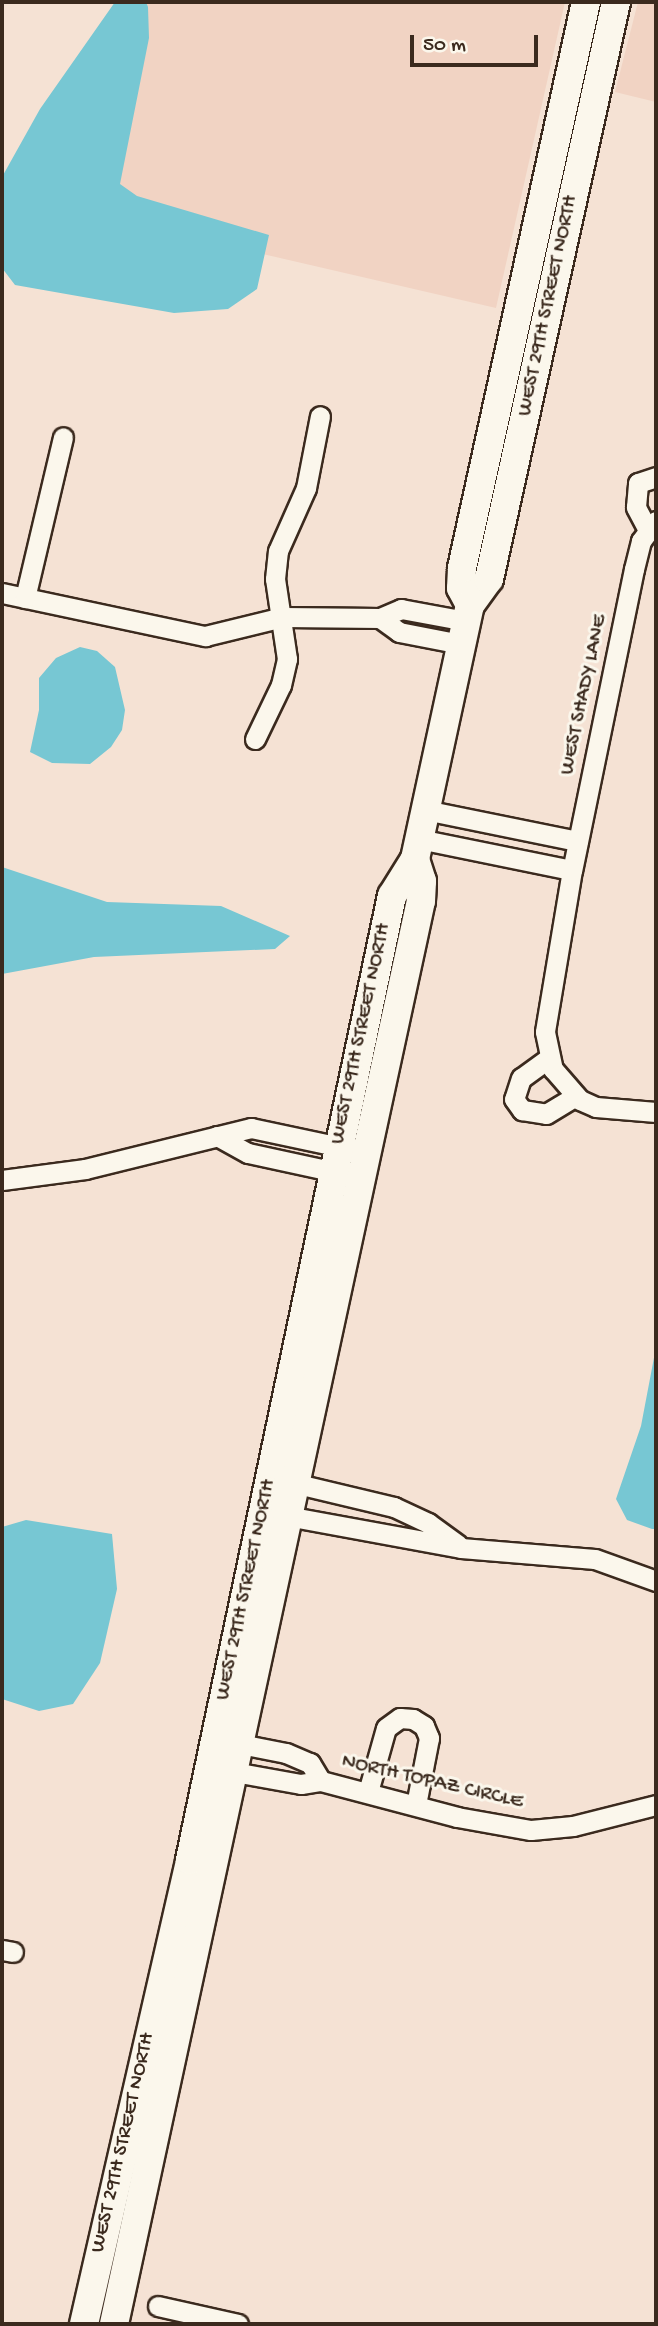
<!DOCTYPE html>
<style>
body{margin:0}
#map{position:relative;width:658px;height:2326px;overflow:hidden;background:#f5e2d4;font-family:"Gochi Hand",sans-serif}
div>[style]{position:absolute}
.built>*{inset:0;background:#f1d3c3}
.water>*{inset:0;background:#77c7d3}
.roads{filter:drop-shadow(2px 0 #3b2a1e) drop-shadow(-2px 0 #3b2a1e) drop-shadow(0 2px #3b2a1e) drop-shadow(0 -2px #3b2a1e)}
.street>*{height:19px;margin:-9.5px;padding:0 9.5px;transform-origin:9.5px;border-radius:9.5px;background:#fbf7ec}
.secondary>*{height:28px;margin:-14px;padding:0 14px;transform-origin:14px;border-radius:14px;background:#fbf7ec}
span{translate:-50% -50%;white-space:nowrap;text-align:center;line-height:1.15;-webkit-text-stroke:6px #fbf7ec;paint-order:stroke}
.street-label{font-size:21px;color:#3b2a1e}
.frame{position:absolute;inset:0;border:4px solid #3b2a1e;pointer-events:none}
.scale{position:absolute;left:410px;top:35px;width:128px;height:32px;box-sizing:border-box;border:4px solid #3b2a1e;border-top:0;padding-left:9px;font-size:21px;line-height:24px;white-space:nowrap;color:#3b2a1e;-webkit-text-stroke:5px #fbf7ec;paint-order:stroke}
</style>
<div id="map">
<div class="built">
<i style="clip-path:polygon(137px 2px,565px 2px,496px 308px,90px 214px)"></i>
<i style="clip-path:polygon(638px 2px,656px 2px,656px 102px,615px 92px)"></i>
</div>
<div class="water">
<i style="clip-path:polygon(115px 2px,146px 2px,148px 7px,149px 38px,120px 184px,137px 196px,269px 235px,257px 289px,228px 309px,174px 313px,15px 285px,2px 268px,2px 177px,40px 109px)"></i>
<i style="clip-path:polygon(80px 647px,97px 651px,115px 667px,125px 710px,122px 730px,111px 747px,90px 764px,52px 763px,30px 752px,39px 710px,39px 678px,56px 658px)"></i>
<i style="clip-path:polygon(2px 867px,107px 902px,221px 906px,290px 936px,275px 949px,94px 957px,2px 974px)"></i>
<i style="clip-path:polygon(656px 1347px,656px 1529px,652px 1529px,627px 1520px,616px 1499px,641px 1426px)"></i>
<i style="clip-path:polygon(26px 1520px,112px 1534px,117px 1589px,100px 1663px,73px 1704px,39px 1711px,2px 1699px,2px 1527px)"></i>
</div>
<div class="roads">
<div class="street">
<i style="left:656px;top:521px;width:25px;rotate:127deg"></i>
<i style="left:641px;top:541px;width:29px;rotate:104deg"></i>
<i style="left:634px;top:569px;width:307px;rotate:101.6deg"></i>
<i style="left:572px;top:870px;width:164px;rotate:99.5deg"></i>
<i style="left:545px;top:1032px;width:38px;rotate:78deg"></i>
<i style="left:553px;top:1069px;width:41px;rotate:48.9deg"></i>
<i style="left:580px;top:1100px;width:17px;rotate:24deg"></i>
<i style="left:596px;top:1107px;width:60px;rotate:4.8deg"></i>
<i style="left:648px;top:530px;width:26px;rotate:-118deg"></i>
<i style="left:636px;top:507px;width:24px;rotate:-85deg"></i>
<i style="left:638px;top:483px;width:19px;rotate:-18deg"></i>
<i style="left:2px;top:593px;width:208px;rotate:12deg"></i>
<i style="left:205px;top:636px;width:80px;rotate:-13.7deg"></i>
<i style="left:283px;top:617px;width:97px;rotate:0.6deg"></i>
<i style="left:380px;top:618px;width:23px;rotate:-23deg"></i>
<i style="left:401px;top:609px;width:66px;rotate:10.5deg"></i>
<i style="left:25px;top:598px;width:165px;rotate:-76.7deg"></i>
<i style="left:380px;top:618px;width:24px;rotate:36deg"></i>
<i style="left:399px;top:632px;width:63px;rotate:11deg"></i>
<i style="left:255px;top:739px;width:60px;rotate:-64.3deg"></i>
<i style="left:281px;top:685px;width:27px;rotate:-77deg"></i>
<i style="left:287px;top:659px;width:81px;rotate:-98.5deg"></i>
<i style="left:275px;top:579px;width:28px;rotate:-84deg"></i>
<i style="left:278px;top:551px;width:69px;rotate:-66deg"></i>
<i style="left:306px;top:488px;width:73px;rotate:-79deg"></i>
<i style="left:425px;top:810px;width:156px;rotate:11.5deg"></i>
<i style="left:419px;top:839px;width:156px;rotate:11.5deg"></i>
<i style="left:549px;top:1058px;width:34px;rotate:144deg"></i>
<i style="left:521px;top:1078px;width:22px;rotate:108deg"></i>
<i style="left:514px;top:1099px;width:14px;rotate:54deg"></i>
<i style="left:522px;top:1110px;width:24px;rotate:9deg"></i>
<i style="left:546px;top:1114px;width:35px;rotate:-31deg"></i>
<i style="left:217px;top:1136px;width:35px;rotate:29deg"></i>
<i style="left:248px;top:1153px;width:99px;rotate:12.2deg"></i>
<i style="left:2px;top:1180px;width:84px;rotate:-7.5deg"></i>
<i style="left:85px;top:1169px;width:171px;rotate:-13.9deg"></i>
<i style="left:251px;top:1128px;width:101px;rotate:12deg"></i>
<i style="left:285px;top:1481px;width:112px;rotate:13.4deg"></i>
<i style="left:394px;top:1507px;width:38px;rotate:25deg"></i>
<i style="left:428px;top:1523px;width:37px;rotate:36deg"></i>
<i style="left:276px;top:1514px;width:188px;rotate:10.4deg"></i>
<i style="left:461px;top:1548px;width:134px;rotate:4.7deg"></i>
<i style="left:595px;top:1559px;width:65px;rotate:19.8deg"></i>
<i style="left:230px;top:1742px;width:57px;rotate:11.1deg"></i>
<i style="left:286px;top:1753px;width:26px;rotate:23deg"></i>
<i style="left:310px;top:1763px;width:21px;rotate:59deg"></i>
<i style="left:223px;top:1770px;width:79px;rotate:10.2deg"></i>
<i style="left:301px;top:1784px;width:20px;rotate:-9deg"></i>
<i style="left:321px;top:1781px;width:141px;rotate:14.8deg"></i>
<i style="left:457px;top:1817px;width:75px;rotate:10deg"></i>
<i style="left:531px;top:1830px;width:42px;rotate:-5.4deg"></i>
<i style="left:573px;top:1826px;width:86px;rotate:-14.2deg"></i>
<i style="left:368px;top:1792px;width:66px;rotate:-74.3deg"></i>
<i style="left:386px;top:1728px;width:17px;rotate:-36deg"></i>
<i style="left:400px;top:1718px;width:13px;rotate:4deg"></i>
<i style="left:413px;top:1719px;width:13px;rotate:32deg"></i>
<i style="left:424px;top:1726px;width:13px;rotate:67deg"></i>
<i style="left:429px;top:1738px;width:68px;rotate:101deg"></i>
<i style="left:2px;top:1950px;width:11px;rotate:10deg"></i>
<i style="left:158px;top:2306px;width:82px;rotate:12.7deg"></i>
</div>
<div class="secondary">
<i style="left:470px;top:605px;width:19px;rotate:-118deg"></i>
<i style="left:461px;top:588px;width:20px;rotate:-87deg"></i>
<i style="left:462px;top:568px;width:579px;rotate:-77.64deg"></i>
<i style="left:84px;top:2324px;width:476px;rotate:-77.1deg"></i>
<i style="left:190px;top:1860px;width:985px;rotate:-78.17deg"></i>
<i style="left:392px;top:896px;width:44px;rotate:-58.1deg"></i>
<i style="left:415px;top:859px;width:260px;rotate:-77.8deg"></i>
<i style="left:470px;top:605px;width:32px;rotate:-54deg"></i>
<i style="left:489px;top:579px;width:591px;rotate:-77.59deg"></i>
<i style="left:114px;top:2324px;width:1456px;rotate:-77.83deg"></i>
<i style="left:421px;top:901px;width:20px;rotate:-87deg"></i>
<i style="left:422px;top:881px;width:23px;rotate:-108deg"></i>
</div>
</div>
<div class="street-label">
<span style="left:549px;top:306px;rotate:-78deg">WEST 29TH STREET NORTH</span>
<span style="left:585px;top:695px;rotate:-78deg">WEST SHADY LANE</span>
<span style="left:362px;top:1034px;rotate:-78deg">WEST 29TH STREET NORTH</span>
<span style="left:247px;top:1590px;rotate:-78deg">WEST 29TH STREET NORTH</span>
<span style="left:432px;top:1783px;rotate:13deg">NORTH TOPAZ CIRCLE</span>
<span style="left:124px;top:2143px;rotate:-77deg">WEST 29TH STREET NORTH</span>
</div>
<div class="frame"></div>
<div class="scale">50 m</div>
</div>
